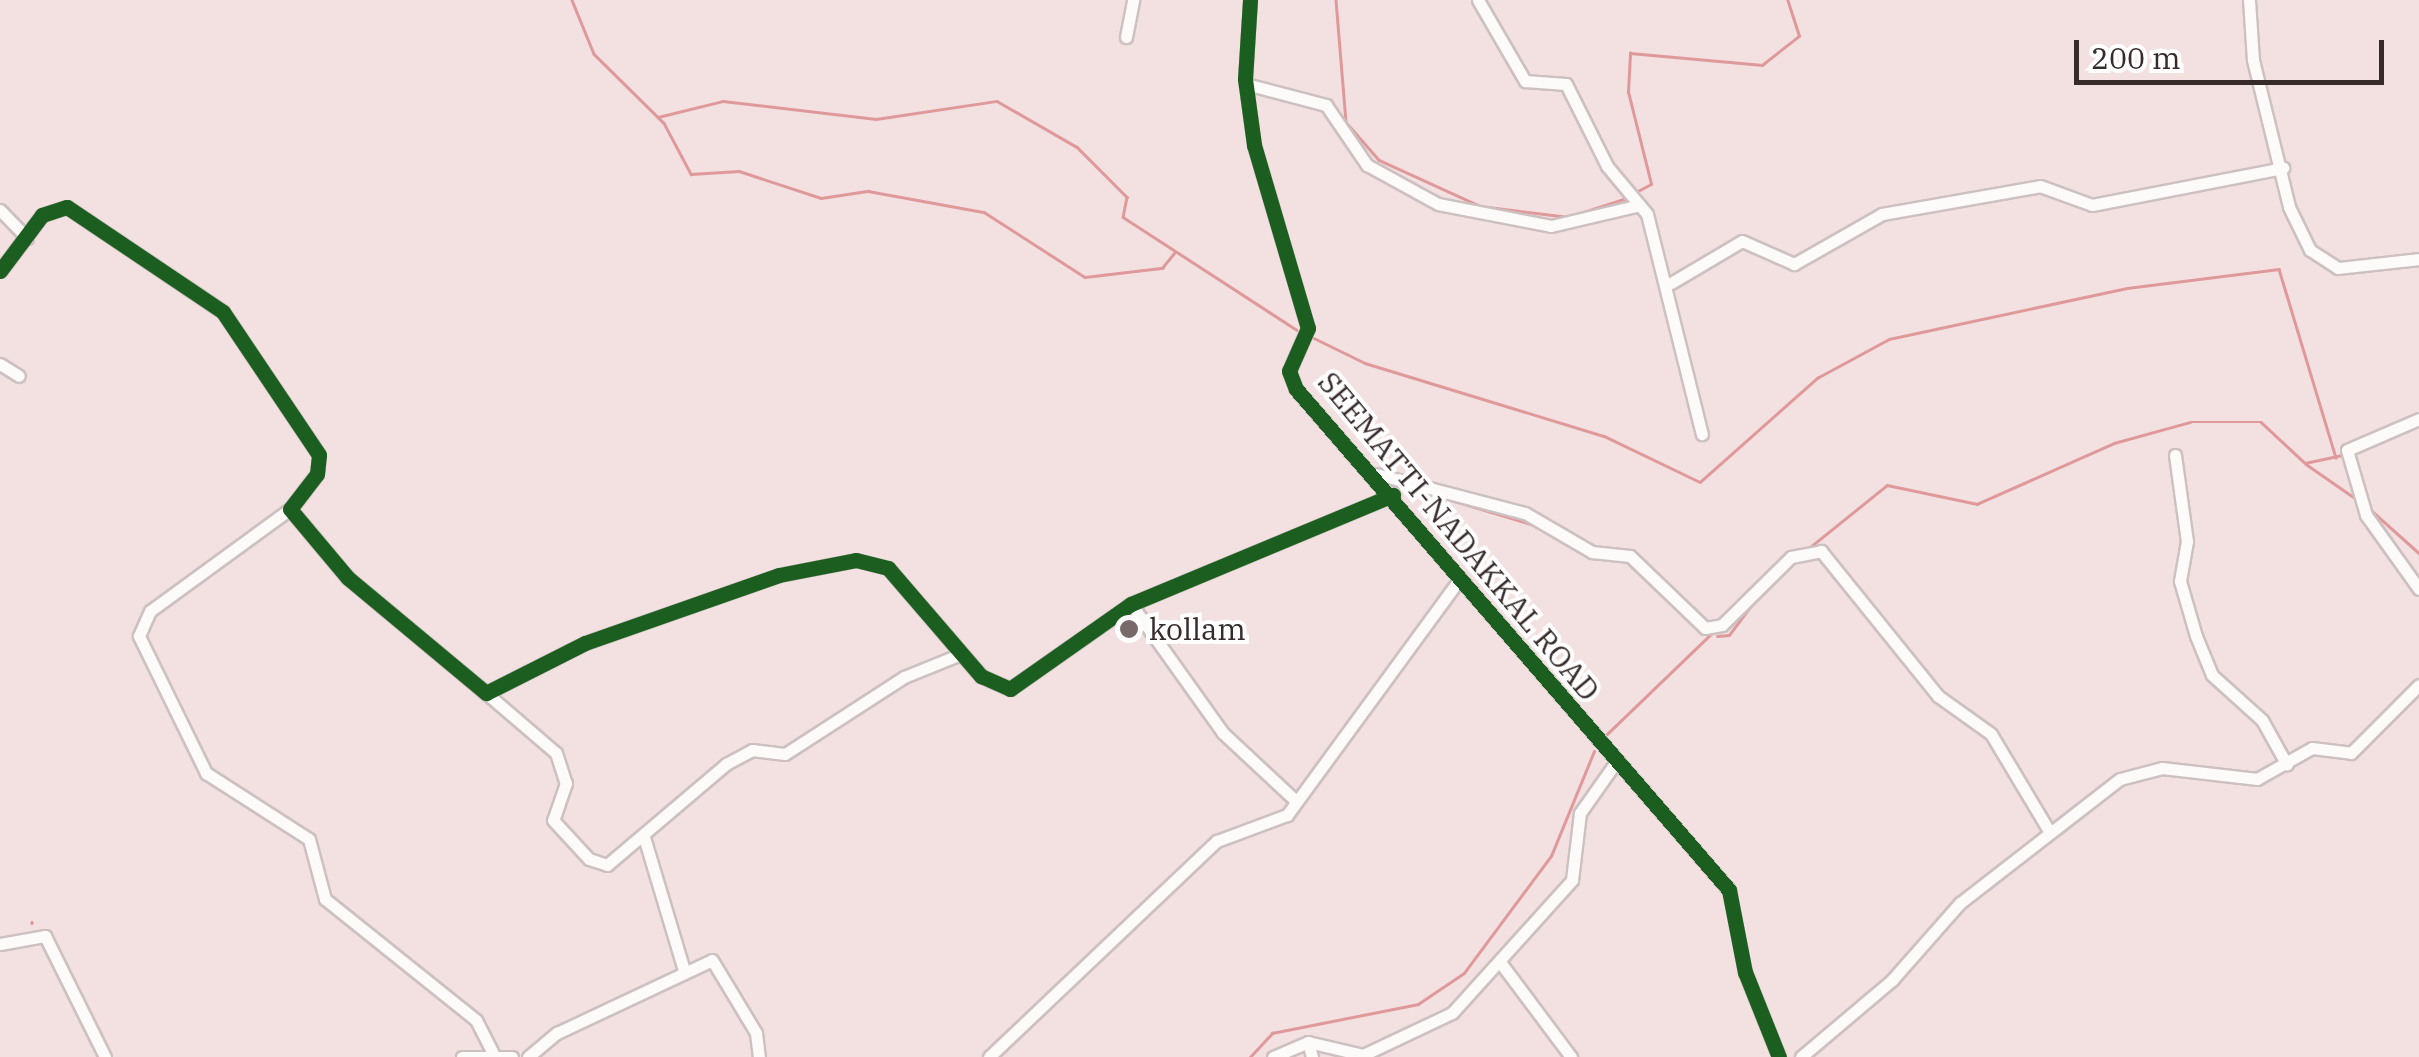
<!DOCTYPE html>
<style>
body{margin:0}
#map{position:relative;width:2419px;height:1057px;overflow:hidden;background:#f2e1e0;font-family:"IBM Plex Serif",serif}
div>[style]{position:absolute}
.stream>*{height:2.5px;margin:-1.25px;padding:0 1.25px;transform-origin:1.25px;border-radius:1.25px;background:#e0999a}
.roads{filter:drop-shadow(2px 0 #cdc0c0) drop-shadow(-2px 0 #cdc0c0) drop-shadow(0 2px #cdc0c0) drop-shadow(0 -2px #cdc0c0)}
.minor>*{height:11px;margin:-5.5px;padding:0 5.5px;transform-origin:5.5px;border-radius:5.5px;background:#fdfafa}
.cycleway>*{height:15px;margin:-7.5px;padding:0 7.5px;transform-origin:7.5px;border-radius:7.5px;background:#1b5e20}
.dots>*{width:28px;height:28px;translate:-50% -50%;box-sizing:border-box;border:5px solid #fff;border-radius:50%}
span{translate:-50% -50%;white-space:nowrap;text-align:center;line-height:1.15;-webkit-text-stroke:8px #fff;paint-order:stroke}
.street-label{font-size:30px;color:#362a2a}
.poi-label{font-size:30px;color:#362a2a}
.left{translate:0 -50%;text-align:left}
.scale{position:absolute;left:2074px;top:40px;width:310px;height:45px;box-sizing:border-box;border:5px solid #362a2a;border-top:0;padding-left:12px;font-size:30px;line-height:35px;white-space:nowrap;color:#362a2a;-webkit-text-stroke:8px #fff;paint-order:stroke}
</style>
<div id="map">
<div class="stream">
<i style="left:572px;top:0;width:58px;rotate:67.8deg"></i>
<i style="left:594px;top:54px;width:98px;rotate:44.6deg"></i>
<i style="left:664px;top:123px;width:58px;rotate:62.1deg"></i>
<i style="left:691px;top:174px;width:48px;rotate:-3.6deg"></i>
<i style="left:739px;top:171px;width:86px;rotate:18.2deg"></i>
<i style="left:821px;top:198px;width:48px;rotate:-8.5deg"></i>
<i style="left:868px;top:191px;width:118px;rotate:10.3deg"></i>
<i style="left:984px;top:212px;width:120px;rotate:32.8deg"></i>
<i style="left:1085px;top:277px;width:78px;rotate:-6.7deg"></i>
<i style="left:1162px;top:268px;width:19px;rotate:-51deg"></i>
<i style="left:1336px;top:0;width:122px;rotate:85.3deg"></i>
<i style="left:1346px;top:122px;width:50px;rotate:49deg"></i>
<i style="left:1379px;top:160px;width:111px;rotate:24.5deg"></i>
<i style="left:1480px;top:206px;width:89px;rotate:7.1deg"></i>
<i style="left:1568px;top:217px;width:59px;rotate:-17.8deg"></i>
<i style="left:658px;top:117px;width:67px;rotate:-13.8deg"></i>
<i style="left:723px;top:101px;width:154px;rotate:6.7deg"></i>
<i style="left:876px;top:119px;width:122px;rotate:-8.5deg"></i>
<i style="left:997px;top:101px;width:92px;rotate:29.9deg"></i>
<i style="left:1077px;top:147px;width:71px;rotate:45deg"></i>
<i style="left:1127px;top:197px;width:20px;rotate:101deg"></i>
<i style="left:1123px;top:217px;width:207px;rotate:33deg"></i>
<i style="left:1636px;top:192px;width:17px;rotate:-28deg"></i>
<i style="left:1651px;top:184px;width:95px;rotate:-104deg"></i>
<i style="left:1628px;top:92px;width:39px;rotate:-87deg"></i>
<i style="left:1630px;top:53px;width:133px;rotate:5.2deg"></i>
<i style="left:1762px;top:65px;width:47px;rotate:-38.1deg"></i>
<i style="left:1799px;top:36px;width:38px;rotate:-108deg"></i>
<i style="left:1314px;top:338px;width:57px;rotate:26.1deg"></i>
<i style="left:1365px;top:363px;width:250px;rotate:17deg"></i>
<i style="left:1604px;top:436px;width:106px;rotate:25.6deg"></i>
<i style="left:1700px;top:482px;width:157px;rotate:-41.6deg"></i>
<i style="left:1817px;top:378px;width:82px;rotate:-28.4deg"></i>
<i style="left:1889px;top:339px;width:243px;rotate:-12.1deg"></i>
<i style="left:2127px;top:288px;width:153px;rotate:-7.1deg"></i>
<i style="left:2279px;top:269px;width:197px;rotate:73.2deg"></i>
<i style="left:2306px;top:464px;width:60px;rotate:34.8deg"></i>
<i style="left:1428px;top:493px;width:111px;rotate:16.8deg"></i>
<i style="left:2372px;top:511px;width:63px;rotate:41.8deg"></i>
<i style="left:1541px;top:528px;width:57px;rotate:30.6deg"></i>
<i style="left:1809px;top:548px;width:100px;rotate:-38.9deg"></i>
<i style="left:1887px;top:485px;width:92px;rotate:11.9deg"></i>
<i style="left:1977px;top:504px;width:150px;rotate:-24deg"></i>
<i style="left:2114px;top:443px;width:79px;rotate:-15.4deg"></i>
<i style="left:2190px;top:422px;width:71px"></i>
<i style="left:2261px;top:422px;width:60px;rotate:43deg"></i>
<i style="left:2305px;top:463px;width:40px;rotate:-12deg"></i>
<i style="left:1717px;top:636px;width:12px;rotate:-5deg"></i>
<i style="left:1729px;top:635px;width:39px;rotate:-53deg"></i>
<i style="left:1605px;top:736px;width:147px;rotate:-43.9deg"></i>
<i style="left:32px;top:922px;width:1px;rotate:90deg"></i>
<i style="left:42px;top:942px;width:128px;rotate:63.6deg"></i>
<i style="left:1250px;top:1057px;width:33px;rotate:-47deg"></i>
<i style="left:1272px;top:1033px;width:149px;rotate:-11.2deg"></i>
<i style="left:1418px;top:1004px;width:55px;rotate:-34deg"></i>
<i style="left:1464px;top:973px;width:146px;rotate:-53.4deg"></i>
<i style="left:1551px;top:856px;width:113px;rotate:-67.7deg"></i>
</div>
<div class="roads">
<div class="minor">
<i style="left:1250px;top:0;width:79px;rotate:93.6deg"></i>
<i style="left:1245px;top:79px;width:67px;rotate:82.2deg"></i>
<i style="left:1254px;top:145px;width:191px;rotate:73.6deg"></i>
<i style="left:1308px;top:328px;width:47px;rotate:113.8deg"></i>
<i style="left:1289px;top:371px;width:19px;rotate:69deg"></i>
<i style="left:1296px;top:389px;width:662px;rotate:49.16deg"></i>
<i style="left:1729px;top:890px;width:84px;rotate:79deg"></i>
<i style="left:1745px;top:972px;width:92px;rotate:68.2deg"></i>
<i style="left:1478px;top:0;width:94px;rotate:59.9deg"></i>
<i style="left:1525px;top:81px;width:41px;rotate:4.2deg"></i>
<i style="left:1566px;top:84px;width:92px;rotate:63.4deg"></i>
<i style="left:1607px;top:166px;width:62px;rotate:50.2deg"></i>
<i style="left:1647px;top:214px;width:227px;rotate:76deg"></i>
<i style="left:2249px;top:0;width:60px;rotate:86.2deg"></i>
<i style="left:2253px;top:60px;width:151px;rotate:76.2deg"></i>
<i style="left:2289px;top:207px;width:48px;rotate:64deg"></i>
<i style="left:2310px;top:250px;width:33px;rotate:33deg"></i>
<i style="left:2338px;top:268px;width:81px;rotate:-6.3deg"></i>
<i style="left:1126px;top:37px;width:38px;rotate:-79deg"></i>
<i style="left:1246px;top:84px;width:83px;rotate:14.7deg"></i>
<i style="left:1326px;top:105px;width:73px;rotate:55.7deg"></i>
<i style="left:1367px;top:165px;width:81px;rotate:28.8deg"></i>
<i style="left:1438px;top:204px;width:115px;rotate:11deg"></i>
<i style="left:1551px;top:226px;width:91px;rotate:-13.3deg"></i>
<i style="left:0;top:210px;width:39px;rotate:46deg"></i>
<i style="left:0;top:271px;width:70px;rotate:-53.1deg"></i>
<i style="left:42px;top:215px;width:26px;rotate:-18deg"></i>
<i style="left:67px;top:207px;width:188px;rotate:33.9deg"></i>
<i style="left:223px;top:312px;width:172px;rotate:56.1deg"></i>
<i style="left:319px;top:455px;width:19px;rotate:96deg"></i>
<i style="left:317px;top:474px;width:44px;rotate:127.6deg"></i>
<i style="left:290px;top:509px;width:90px;rotate:50deg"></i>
<i style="left:348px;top:578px;width:180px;rotate:39.8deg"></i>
<i style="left:486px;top:693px;width:111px;rotate:-26.8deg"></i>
<i style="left:585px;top:643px;width:206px;rotate:-19.3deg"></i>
<i style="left:779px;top:575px;width:78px;rotate:-11deg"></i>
<i style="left:856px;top:560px;width:33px;rotate:14deg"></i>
<i style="left:888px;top:568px;width:143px;rotate:49.3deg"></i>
<i style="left:981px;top:676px;width:32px;rotate:24deg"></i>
<i style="left:1010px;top:689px;width:148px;rotate:-35.1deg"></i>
<i style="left:1131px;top:604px;width:284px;rotate:-22.6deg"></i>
<i style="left:1671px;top:283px;width:82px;rotate:-30.6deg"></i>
<i style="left:1742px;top:241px;width:57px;rotate:23.9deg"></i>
<i style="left:1794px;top:264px;width:101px;rotate:-29.6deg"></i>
<i style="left:1882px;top:214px;width:160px;rotate:-10deg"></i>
<i style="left:2040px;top:186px;width:55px;rotate:20.1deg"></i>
<i style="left:2092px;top:205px;width:195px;rotate:-11deg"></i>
<i style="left:0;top:364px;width:22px;rotate:32deg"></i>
<i style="left:2419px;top:419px;width:78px;rotate:156.7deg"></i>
<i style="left:2347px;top:450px;width:68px;rotate:73.7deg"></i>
<i style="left:2366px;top:515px;width:91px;rotate:54.4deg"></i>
<i style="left:2175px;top:455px;width:87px;rotate:82.1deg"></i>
<i style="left:2187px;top:541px;width:41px;rotate:99.9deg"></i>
<i style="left:2180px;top:581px;width:57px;rotate:73.8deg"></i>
<i style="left:2196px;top:636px;width:42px;rotate:67.7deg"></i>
<i style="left:2212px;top:675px;width:67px;rotate:42deg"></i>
<i style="left:2262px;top:720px;width:51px;rotate:60.9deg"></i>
<i style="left:1376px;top:474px;width:154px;rotate:14.7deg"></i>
<i style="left:1525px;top:513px;width:78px;rotate:30.2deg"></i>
<i style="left:1592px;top:552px;width:38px;rotate:6deg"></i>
<i style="left:1630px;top:556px;width:104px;rotate:43.8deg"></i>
<i style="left:1705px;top:628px;width:17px;rotate:-10deg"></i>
<i style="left:1722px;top:625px;width:97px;rotate:-44.6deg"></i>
<i style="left:1791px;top:557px;width:31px;rotate:-11deg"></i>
<i style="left:1821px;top:551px;width:186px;rotate:51.1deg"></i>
<i style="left:1938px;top:696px;width:65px;rotate:35.6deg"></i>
<i style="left:1991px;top:734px;width:113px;rotate:59.1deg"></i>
<i style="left:290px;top:509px;width:173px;rotate:143.9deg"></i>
<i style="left:150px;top:611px;width:27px;rotate:114deg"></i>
<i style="left:139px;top:636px;width:153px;rotate:63.9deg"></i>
<i style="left:206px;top:773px;width:122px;rotate:32.7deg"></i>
<i style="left:309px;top:839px;width:62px;rotate:75.1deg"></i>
<i style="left:325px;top:899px;width:193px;rotate:38.7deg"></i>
<i style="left:476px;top:1020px;width:36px;rotate:63deg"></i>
<i style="left:1131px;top:604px;width:158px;rotate:54.5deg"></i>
<i style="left:1223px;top:733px;width:100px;rotate:43deg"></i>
<i style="left:486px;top:693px;width:92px;rotate:40.6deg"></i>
<i style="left:556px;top:753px;width:32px;rotate:72deg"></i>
<i style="left:566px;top:783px;width:39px;rotate:109deg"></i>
<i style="left:553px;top:820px;width:53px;rotate:47.3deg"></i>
<i style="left:589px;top:859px;width:19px;rotate:18deg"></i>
<i style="left:607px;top:865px;width:156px;rotate:-40.3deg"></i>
<i style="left:726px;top:764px;width:30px;rotate:-28deg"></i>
<i style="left:752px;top:750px;width:33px;rotate:7deg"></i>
<i style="left:785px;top:754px;width:142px;rotate:-32.9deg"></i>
<i style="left:904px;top:677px;width:61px;rotate:-22deg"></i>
<i style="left:644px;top:837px;width:139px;rotate:73.3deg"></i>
<i style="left:0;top:944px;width:46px;rotate:-10.1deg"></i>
<i style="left:45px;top:936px;width:135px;rotate:63.6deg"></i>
<i style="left:1500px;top:962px;width:119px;rotate:53.2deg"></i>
<i style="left:1308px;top:1042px;width:16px;rotate:75deg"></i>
<i style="left:462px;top:1057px;width:50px"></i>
<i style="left:528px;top:1057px;width:38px;rotate:-40deg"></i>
<i style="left:557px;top:1033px;width:171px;rotate:-25.2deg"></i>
<i style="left:712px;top:960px;width:85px;rotate:58.9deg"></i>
<i style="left:756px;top:1033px;width:24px;rotate:83deg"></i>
<i style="left:989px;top:1057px;width:314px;rotate:-43.5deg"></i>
<i style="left:1217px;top:841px;width:75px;rotate:-20.4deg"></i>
<i style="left:1287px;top:815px;width:293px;rotate:-53.8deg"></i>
<i style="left:1273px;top:1057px;width:38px;rotate:-23deg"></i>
<i style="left:1308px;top:1042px;width:57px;rotate:13.3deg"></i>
<i style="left:1363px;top:1055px;width:98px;rotate:-25.3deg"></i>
<i style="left:1452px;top:1013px;width:179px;rotate:-47.9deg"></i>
<i style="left:1572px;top:880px;width:67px;rotate:-83.2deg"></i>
<i style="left:1580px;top:813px;width:62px;rotate:-54.8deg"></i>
<i style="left:1801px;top:1057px;width:119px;rotate:-40.2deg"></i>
<i style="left:1892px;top:980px;width:103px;rotate:-48.6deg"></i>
<i style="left:1960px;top:903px;width:202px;rotate:-37.8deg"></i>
<i style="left:2120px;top:779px;width:43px;rotate:-14.7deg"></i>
<i style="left:2162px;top:768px;width:96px;rotate:6.6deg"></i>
<i style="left:2257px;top:779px;width:63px;rotate:-29.4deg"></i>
<i style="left:2312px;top:748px;width:39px;rotate:7deg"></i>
<i style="left:2351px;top:753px;width:96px;rotate:-45deg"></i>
</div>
</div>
<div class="cycleway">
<i style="left:1250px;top:0;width:79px;rotate:93.6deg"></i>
<i style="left:1245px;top:79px;width:67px;rotate:82.2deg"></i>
<i style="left:1254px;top:145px;width:191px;rotate:73.6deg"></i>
<i style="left:1308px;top:328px;width:47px;rotate:113.8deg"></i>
<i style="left:1289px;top:371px;width:19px;rotate:69deg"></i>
<i style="left:1296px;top:389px;width:662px;rotate:49.16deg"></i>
<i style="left:1729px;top:890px;width:84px;rotate:79deg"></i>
<i style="left:1745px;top:972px;width:92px;rotate:68.2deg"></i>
<i style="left:0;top:271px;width:70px;rotate:-53.1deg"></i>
<i style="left:42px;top:215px;width:26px;rotate:-18deg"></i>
<i style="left:67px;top:207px;width:188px;rotate:33.9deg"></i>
<i style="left:223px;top:312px;width:172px;rotate:56.1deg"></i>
<i style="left:319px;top:455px;width:19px;rotate:96deg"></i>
<i style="left:317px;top:474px;width:44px;rotate:127.6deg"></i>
<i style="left:290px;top:509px;width:90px;rotate:50deg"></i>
<i style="left:348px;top:578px;width:180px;rotate:39.8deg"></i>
<i style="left:486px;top:693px;width:111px;rotate:-26.8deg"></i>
<i style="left:585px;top:643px;width:206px;rotate:-19.3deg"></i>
<i style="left:779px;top:575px;width:78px;rotate:-11deg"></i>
<i style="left:856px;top:560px;width:33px;rotate:14deg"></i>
<i style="left:888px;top:568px;width:143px;rotate:49.3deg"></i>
<i style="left:981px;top:676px;width:32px;rotate:24deg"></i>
<i style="left:1010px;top:689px;width:148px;rotate:-35.1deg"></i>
<i style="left:1131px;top:604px;width:284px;rotate:-22.6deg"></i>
</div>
<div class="dots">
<i style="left:1129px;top:629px;background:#786a6a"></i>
</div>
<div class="street-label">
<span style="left:1459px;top:536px;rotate:50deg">SEEMATTI-NADAKKAL ROAD</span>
</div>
<div class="poi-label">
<span class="left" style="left:1149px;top:629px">kollam</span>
</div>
<div class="scale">200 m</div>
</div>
